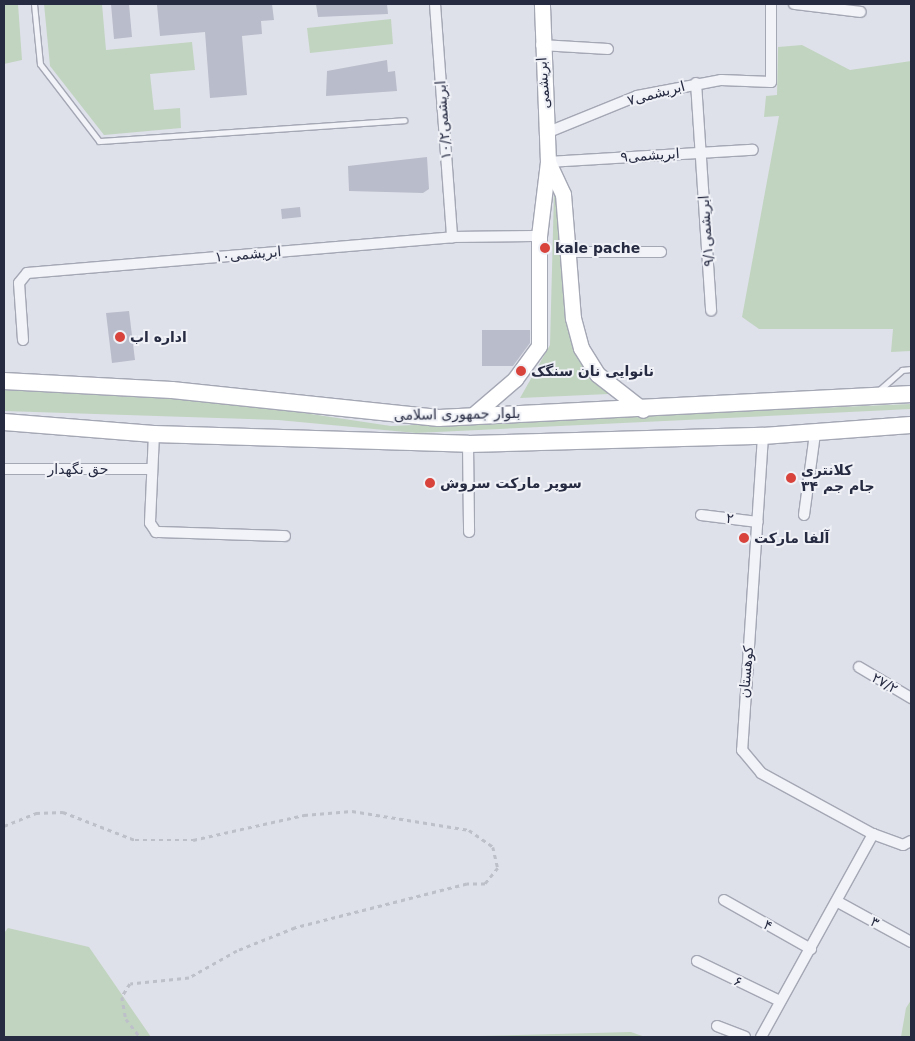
<!DOCTYPE html>
<meta charset="utf-8">
<style>
body{margin:0}
#map{position:relative;width:915px;height:1041px;overflow:hidden;background:#dfe1ea;font-family:"DejaVu Sans","Noto Sans Arabic",sans-serif}
div>[style]{position:absolute}
.green>*{inset:0;background:#c1d4c0}
.building>*{inset:0;background:#b9bcca}
.path>*{height:2.5px;margin-top:-1.25px;transform-origin:0;background:repeating-linear-gradient(90deg,#bdbfc9 0 4px,transparent 0 8px)}
.roads{filter:drop-shadow(1px 0 #a4a7b4) drop-shadow(-1px 0 #a4a7b4) drop-shadow(0 1px #a4a7b4) drop-shadow(0 -1px #a4a7b4)}
.service>*{height:5px;margin:-2.5px;padding:0 2.5px;transform-origin:2.5px;border-radius:2.5px;background:#f2f3f8}
.minor>*{height:10px;margin:-5px;padding:0 5px;transform-origin:5px;border-radius:5px;background:#f2f3f8}
.secondary>*{height:15px;margin:-7.5px;padding:0 7.5px;transform-origin:7.5px;border-radius:7.5px;background:#fff}
.primary>*{height:16px;margin:-8px;padding:0 8px;transform-origin:8px;border-radius:8px;background:#fff}
.dots>*{width:14px;height:14px;translate:-50% -50%;box-sizing:border-box;border:2px solid #eff1f7;border-radius:50%}
span{translate:-50% -50%;white-space:nowrap;text-align:center;line-height:1.15;-webkit-text-stroke:4px #eff1f7;paint-order:stroke}
.street-label{font-size:14px;color:#272b42}
.poi-label{font-size:14px;color:#272b42;font-weight:700}
.left{translate:0 -50%;text-align:left}
.frame{position:absolute;inset:0;border:5px solid #272b42;pointer-events:none}
</style>
<div id="map">
<div class="green">
<i style="clip-path:polygon(4px 4px,18px 4px,22px 60px,4px 64px)"></i>
<i style="clip-path:polygon(44px 4px,102px 4px,106px 50px,192px 42px,195px 70px,150px 74px,154px 110px,180px 108px,181px 128px,104px 135px,50px 66px)"></i>
<i style="clip-path:polygon(391px 19px,393px 44px,310px 53px,307px 28px)"></i>
<i style="clip-path:polygon(802px 45px,850px 70px,911px 61px,911px 351px,891px 352px,893px 329px,759px 329px,742px 317px,779px 116px,764px 117px,766px 96px,777px 95px,778px 47px)"></i>
<i style="clip-path:polygon(558px 189px,565px 311px,575px 351px,609px 394px,520px 398px,550px 345px,554px 192px)"></i>
<i style="clip-path:polygon(4px 390px,230px 402px,391px 426px,911px 404px,911px 409px,416px 433px,278px 420px,4px 411px)"></i>
<i style="clip-path:polygon(8px 928px,89px 947px,151px 1037px,4px 1037px,4px 933px)"></i>
<i style="clip-path:polygon(911px 1000px,911px 1037px,901px 1037px,906px 1008px)"></i>
<i style="clip-path:polygon(631px 1032px,645px 1037px,477px 1037px,478px 1036px)"></i>
</div>
<div class="building">
<i style="clip-path:polygon(111px 4px,129px 4px,132px 37px,114px 39px)"></i>
<i style="clip-path:polygon(272px 4px,274px 20px,261px 21px,262px 34px,242px 36px,247px 95px,210px 98px,205px 32px,160px 36px,157px 5px)"></i>
<i style="clip-path:polygon(316px 4px,387px 4px,388px 14px,318px 17px)"></i>
<i style="clip-path:polygon(387px 60px,388px 72px,395px 71px,397px 91px,326px 96px,327px 71px)"></i>
<i style="clip-path:polygon(427px 157px,429px 189px,423px 193px,349px 191px,348px 166px)"></i>
<i style="clip-path:polygon(300px 207px,301px 217px,282px 219px,281px 209px)"></i>
<i style="clip-path:polygon(129px 311px,135px 360px,112px 363px,106px 313px)"></i>
<i style="clip-path:polygon(482px 330px,530px 330px,530px 343px,513px 366px,482px 366px)"></i>
</div>
<div class="path">
<i style="left:4px;top:826px;width:35px;rotate:-22deg"></i>
<i style="left:36px;top:813px;width:27px;rotate:-2deg"></i>
<i style="left:63px;top:812px;width:77px;rotate:21.3deg"></i>
<i style="left:135px;top:840px;width:58px"></i>
<i style="left:193px;top:840px;width:114px;rotate:-12.7deg"></i>
<i style="left:304px;top:815px;width:48px;rotate:-4.8deg"></i>
<i style="left:352px;top:811px;width:119px;rotate:9.2deg"></i>
<i style="left:469px;top:830px;width:29px;rotate:35deg"></i>
<i style="left:493px;top:847px;width:22px;rotate:77deg"></i>
<i style="left:498px;top:868px;width:21px;rotate:129deg"></i>
<i style="left:485px;top:884px;width:18px;rotate:180deg"></i>
<i style="left:467px;top:884px;width:178px;rotate:165.7deg"></i>
<i style="left:295px;top:928px;width:62px;rotate:158.4deg"></i>
<i style="left:237px;top:951px;width:55px;rotate:150.6deg"></i>
<i style="left:189px;top:978px;width:59px;rotate:174.2deg"></i>
<i style="left:130px;top:984px;width:15px;rotate:122deg"></i>
<i style="left:122px;top:997px;width:22px;rotate:80deg"></i>
<i style="left:126px;top:1019px;width:23px;rotate:52deg"></i>
</div>
<div class="roads">
<div class="service">
<i style="left:34px;top:4px;width:60px;rotate:84.3deg"></i>
<i style="left:40px;top:64px;width:97px;rotate:52.5deg"></i>
<i style="left:99px;top:141px;width:306px;rotate:-3.9deg"></i>
<i style="left:878px;top:391px;width:32px;rotate:-41deg"></i>
<i style="left:902px;top:370px;width:9px;rotate:-6deg"></i>
</div>
<div class="minor">
<i style="left:435px;top:4px;width:234px;rotate:85.8deg"></i>
<i style="left:794px;top:4px;width:67px;rotate:6.8deg"></i>
<i style="left:541px;top:45px;width:67px;rotate:3.4deg"></i>
<i style="left:696px;top:83px;width:228px;rotate:86.2deg"></i>
<i style="left:546px;top:133px;width:98px;rotate:-22.1deg"></i>
<i style="left:637px;top:96px;width:86px;rotate:-10.8deg"></i>
<i style="left:721px;top:80px;width:50px;rotate:2.3deg"></i>
<i style="left:771px;top:82px;width:78px;rotate:-90deg"></i>
<i style="left:548px;top:162px;width:205px;rotate:-3.4deg"></i>
<i style="left:567px;top:252px;width:94px"></i>
<i style="left:23px;top:340px;width:57px;rotate:-94deg"></i>
<i style="left:19px;top:283px;width:13px;rotate:-51deg"></i>
<i style="left:27px;top:273px;width:427px;rotate:-4.8deg"></i>
<i style="left:452px;top:237px;width:87px;rotate:-0.7deg"></i>
<i style="left:154px;top:434px;width:89px;rotate:92.6deg"></i>
<i style="left:150px;top:523px;width:11px;rotate:56deg"></i>
<i style="left:156px;top:532px;width:129px;rotate:1.8deg"></i>
<i style="left:763px;top:436px;width:315px;rotate:93.8deg"></i>
<i style="left:742px;top:750px;width:30px;rotate:50deg"></i>
<i style="left:761px;top:773px;width:128px;rotate:28.6deg"></i>
<i style="left:873px;top:834px;width:32px;rotate:20deg"></i>
<i style="left:903px;top:845px;width:9px;rotate:-27deg"></i>
<i style="left:468px;top:444px;width:88px;rotate:89.3deg"></i>
<i style="left:4px;top:469px;width:148px"></i>
<i style="left:701px;top:515px;width:57px;rotate:7deg"></i>
<i style="left:804px;top:515px;width:82px;rotate:-82.3deg"></i>
<i style="left:859px;top:667px;width:61px;rotate:30.8deg"></i>
<i style="left:724px;top:900px;width:100px;rotate:29.4deg"></i>
<i style="left:838px;top:902px;width:83px;rotate:28.7deg"></i>
<i style="left:697px;top:961px;width:92px;rotate:25.7deg"></i>
<i style="left:717px;top:1026px;width:30px;rotate:21deg"></i>
<i style="left:761px;top:1037px;width:232px;rotate:-61.1deg"></i>
</div>
<div class="secondary">
<i style="left:548px;top:162px;width:35px;rotate:65deg"></i>
<i style="left:563px;top:194px;width:124px;rotate:85.4deg"></i>
<i style="left:573px;top:318px;width:31px;rotate:75deg"></i>
<i style="left:581px;top:348px;width:31px;rotate:58deg"></i>
<i style="left:597px;top:374px;width:58px;rotate:38deg"></i>
<i style="left:472px;top:416px;width:57px;rotate:-40.7deg"></i>
<i style="left:515px;top:379px;width:41px;rotate:-54deg"></i>
<i style="left:539px;top:346px;width:110px;rotate:-90deg"></i>
<i style="left:539px;top:236px;width:75px;rotate:-83.1deg"></i>
<i style="left:548px;top:162px;width:158px;rotate:-92.2deg"></i>
</div>
<div class="primary">
<i style="left:4px;top:381px;width:168px;rotate:3.1deg"></i>
<i style="left:172px;top:390px;width:268px;rotate:6deg"></i>
<i style="left:439px;top:418px;width:473px;rotate:-2.9deg"></i>
<i style="left:4px;top:422px;width:150px;rotate:4.6deg"></i>
<i style="left:154px;top:434px;width:314px;rotate:1.8deg"></i>
<i style="left:468px;top:444px;width:295px;rotate:-1.6deg"></i>
<i style="left:763px;top:436px;width:148px;rotate:-4.3deg"></i>
</div>
</div>
<div class="dots">
<i style="left:545px;top:248px;background:#d8433b"></i>
<i style="left:120px;top:337px;background:#d8433b"></i>
<i style="left:521px;top:371px;background:#d8433b"></i>
<i style="left:791px;top:478px;background:#d8433b"></i>
<i style="left:430px;top:483px;background:#d8433b"></i>
<i style="left:744px;top:538px;background:#d8433b"></i>
</div>
<div class="street-label">
<span style="left:543px;top:83px;rotate:-94deg">ابریشمی</span>
<span style="left:656px;top:93px;rotate:-15deg">ابریشمی۷</span>
<span style="left:443px;top:120px;rotate:-94deg">۱۰/۲ابریشمی</span>
<span style="left:650px;top:155px;rotate:-4deg">ابریشمی۹</span>
<span style="left:706px;top:231px;rotate:-94deg">۹/۱ابریشمی</span>
<span style="left:248px;top:254px;rotate:-5deg">ابریشمی۱۰</span>
<span style="left:457px;top:414px;rotate:-1deg">بلوار جمهوری اسلامی</span>
<span style="left:78px;top:469px">حق نگهدار</span>
<span style="left:730px;top:518px;rotate:8deg">۲</span>
<span style="left:746px;top:672px;rotate:-85deg">کوهستان</span>
<span style="left:885px;top:683px;rotate:30deg">۲۷/۲</span>
<span style="left:875px;top:922px;rotate:28deg">۳</span>
<span style="left:768px;top:925px;rotate:30deg">۴</span>
<span style="left:738px;top:981px;rotate:25deg">۶</span>
</div>
<div class="poi-label">
<span class="left" style="left:555px;top:248px">kale pache</span>
<span class="left" style="left:130px;top:337px">اداره اب</span>
<span class="left" style="left:531px;top:371px">نانوایی نان سنگک</span>
<span class="left" style="left:801px;top:478px">کلانتری<br>۳۴ جام جم</span>
<span class="left" style="left:440px;top:483px">سوپر مارکت سروش</span>
<span class="left" style="left:754px;top:538px">آلفا مارکت</span>
</div>
<div class="frame"></div>
</div>
